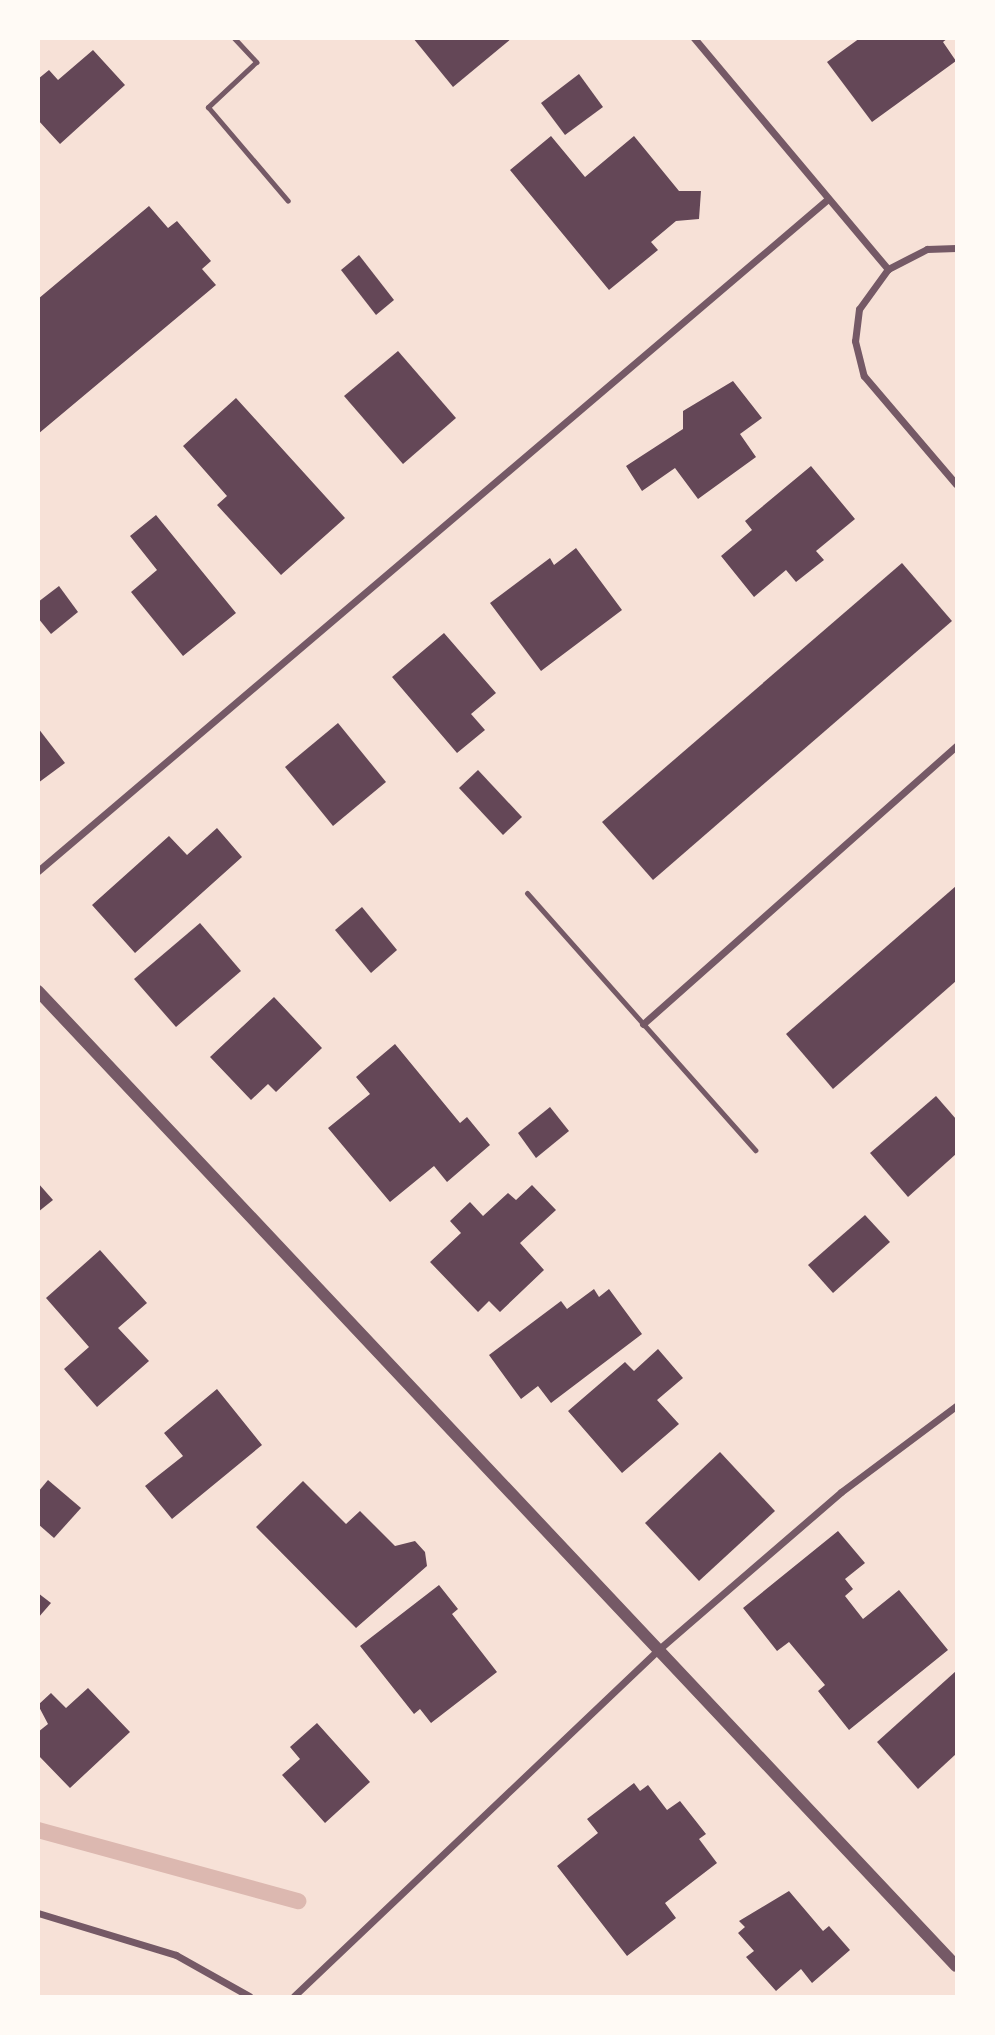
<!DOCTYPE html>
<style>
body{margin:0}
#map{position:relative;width:995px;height:2035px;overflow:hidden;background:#f7e1d7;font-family:"Exo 2",sans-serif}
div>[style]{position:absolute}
.stream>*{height:16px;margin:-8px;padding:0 8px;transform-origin:8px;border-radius:8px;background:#dcb8b0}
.building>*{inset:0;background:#644757}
.service>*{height:5px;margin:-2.5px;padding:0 2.5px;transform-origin:2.5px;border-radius:2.5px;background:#755966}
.minor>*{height:7px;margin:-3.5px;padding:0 3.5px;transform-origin:3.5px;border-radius:3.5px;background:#755966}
.tertiary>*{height:12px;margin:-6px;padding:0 6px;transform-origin:6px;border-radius:6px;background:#755966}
span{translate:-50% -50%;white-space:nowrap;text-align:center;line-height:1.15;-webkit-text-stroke:7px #fffaf5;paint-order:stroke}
.frame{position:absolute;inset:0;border:40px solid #fffaf5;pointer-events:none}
</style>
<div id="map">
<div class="stream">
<i style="left:38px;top:1830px;width:270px;rotate:15.3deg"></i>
</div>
<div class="building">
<i style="clip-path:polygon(413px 38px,512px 38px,453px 87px)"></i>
<i style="clip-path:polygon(860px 38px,948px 38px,943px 42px,956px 61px,872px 122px,827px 62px)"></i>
<i style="clip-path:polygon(93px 50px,125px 85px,60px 144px,38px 120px,38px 79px,49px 70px,58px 80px)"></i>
<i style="clip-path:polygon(579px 74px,603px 107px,565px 135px,541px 103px)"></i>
<i style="clip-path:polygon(551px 136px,585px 177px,634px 136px,679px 191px,701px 191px,699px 219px,676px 221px,651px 242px,658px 250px,609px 290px,510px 170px)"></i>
<i style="clip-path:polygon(149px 206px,168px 228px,177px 221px,211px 261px,202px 269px,216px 285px,38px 434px,38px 299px)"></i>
<i style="clip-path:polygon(359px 255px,394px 300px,376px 315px,341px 270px)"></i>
<i style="clip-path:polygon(398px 351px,456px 418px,403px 464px,344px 396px)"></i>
<i style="clip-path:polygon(733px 381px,762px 418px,740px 434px,756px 457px,698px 499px,675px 468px,642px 491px,626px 466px,683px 429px,683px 411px)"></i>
<i style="clip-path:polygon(236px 398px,345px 518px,281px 575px,217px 505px,227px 496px,183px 446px)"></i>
<i style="clip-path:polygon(811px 466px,855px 519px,816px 551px,824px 560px,796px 582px,786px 570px,754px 597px,721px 556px,752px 530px,745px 521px)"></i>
<i style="clip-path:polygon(156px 515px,236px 613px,183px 656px,131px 592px,157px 570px,130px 536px)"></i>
<i style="clip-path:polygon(576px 548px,622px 610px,541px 671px,490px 603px,550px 558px,554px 565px)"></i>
<i style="clip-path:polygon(902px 563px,952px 621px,653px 880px,602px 822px)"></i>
<i style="clip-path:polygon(59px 586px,78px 612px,51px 634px,38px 618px,38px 602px)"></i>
<i style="clip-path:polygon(444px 633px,496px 693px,471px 714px,485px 730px,457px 753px,392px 677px)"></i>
<i style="clip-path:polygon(338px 723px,386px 782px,333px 826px,285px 767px)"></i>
<i style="clip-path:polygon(38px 728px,65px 763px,38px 783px)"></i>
<i style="clip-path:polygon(478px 770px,522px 817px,503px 835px,459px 788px)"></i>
<i style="clip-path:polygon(217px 828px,242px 857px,135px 953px,92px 905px,169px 836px,187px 855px)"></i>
<i style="clip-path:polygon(956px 886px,956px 981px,833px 1089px,786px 1034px)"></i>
<i style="clip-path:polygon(362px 907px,397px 950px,371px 973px,335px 930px)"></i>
<i style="clip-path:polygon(200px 923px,241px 971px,176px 1027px,134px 979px)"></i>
<i style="clip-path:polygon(274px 997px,322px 1048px,276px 1092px,268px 1084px,251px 1100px,210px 1057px)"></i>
<i style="clip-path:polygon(395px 1044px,460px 1123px,467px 1117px,490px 1145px,447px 1182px,434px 1166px,390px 1202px,328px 1128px,370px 1094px,356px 1077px)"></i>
<i style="clip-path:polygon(936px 1096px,956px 1119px,956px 1154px,908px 1197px,870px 1153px)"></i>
<i style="clip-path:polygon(550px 1107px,569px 1131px,536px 1158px,518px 1133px)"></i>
<i style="clip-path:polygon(38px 1183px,53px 1200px,38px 1212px)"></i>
<i style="clip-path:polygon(532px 1185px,556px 1210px,520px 1243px,544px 1270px,500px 1312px,489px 1301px,478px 1312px,430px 1262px,461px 1233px,450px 1221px,470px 1202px,483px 1216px,508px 1193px,516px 1200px)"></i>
<i style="clip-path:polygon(865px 1215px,890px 1242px,833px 1293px,808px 1265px)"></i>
<i style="clip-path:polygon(100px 1250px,147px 1303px,118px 1328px,149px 1361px,97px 1407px,64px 1369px,89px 1347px,46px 1298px)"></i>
<i style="clip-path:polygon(594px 1289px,599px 1297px,609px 1289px,642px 1334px,551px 1403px,538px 1386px,521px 1399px,489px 1355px,561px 1301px,567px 1309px)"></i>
<i style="clip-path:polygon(658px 1349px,683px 1378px,657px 1400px,679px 1424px,622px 1473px,568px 1411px,625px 1362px,634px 1371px)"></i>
<i style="clip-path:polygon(217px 1389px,262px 1445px,172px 1519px,145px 1486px,183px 1456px,164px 1433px)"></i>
<i style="clip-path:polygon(720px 1452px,775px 1511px,699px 1581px,645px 1523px)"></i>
<i style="clip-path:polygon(48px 1480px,81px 1508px,54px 1538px,38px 1524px,38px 1492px)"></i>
<i style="clip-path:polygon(303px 1481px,346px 1524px,360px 1511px,395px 1546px,415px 1541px,425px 1552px,427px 1566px,356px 1628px,256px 1527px)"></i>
<i style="clip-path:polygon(838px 1531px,865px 1563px,845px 1579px,853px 1589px,845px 1596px,863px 1619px,899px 1590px,948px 1650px,849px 1730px,818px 1691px,825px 1685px,789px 1642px,777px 1651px,743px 1608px)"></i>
<i style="clip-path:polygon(439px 1585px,458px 1609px,452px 1614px,497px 1672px,431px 1723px,420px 1709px,414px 1714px,360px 1646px)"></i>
<i style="clip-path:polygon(38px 1593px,51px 1603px,38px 1618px)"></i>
<i style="clip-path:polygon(956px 1671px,956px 1754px,918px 1789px,877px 1742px)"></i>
<i style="clip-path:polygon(88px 1688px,130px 1732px,70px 1788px,38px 1755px,38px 1732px,48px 1724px,38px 1705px,51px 1693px,66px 1708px)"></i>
<i style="clip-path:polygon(317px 1723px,370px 1782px,325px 1823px,282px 1775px,300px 1759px,290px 1747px)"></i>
<i style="clip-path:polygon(634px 1783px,640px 1791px,648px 1785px,667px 1810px,680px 1801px,706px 1834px,699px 1839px,717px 1863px,665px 1903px,676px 1918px,627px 1956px,557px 1866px,598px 1833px,587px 1819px)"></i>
<i style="clip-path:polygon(789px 1891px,823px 1931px,829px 1926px,850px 1950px,812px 1983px,801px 1969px,776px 1991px,746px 1957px,754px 1951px,738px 1933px,745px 1927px,739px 1921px)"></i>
</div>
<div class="service">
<i style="left:234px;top:38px;width:33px;rotate:47deg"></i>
<i style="left:256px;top:62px;width:66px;rotate:136.8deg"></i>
<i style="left:208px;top:107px;width:123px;rotate:49.6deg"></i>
<i style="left:527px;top:893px;width:344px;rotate:48.4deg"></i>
</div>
<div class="minor">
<i style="left:694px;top:38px;width:302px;rotate:50deg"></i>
<i style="left:956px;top:248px;width:29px;rotate:178deg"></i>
<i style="left:927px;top:249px;width:44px;rotate:152.9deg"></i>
<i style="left:888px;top:269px;width:49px;rotate:125.9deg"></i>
<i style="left:859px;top:309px;width:32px;rotate:97deg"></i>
<i style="left:855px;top:341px;width:36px;rotate:76deg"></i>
<i style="left:864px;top:376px;width:142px;rotate:49.6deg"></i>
<i style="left:38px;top:871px;width:1037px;rotate:-40.39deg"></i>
<i style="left:643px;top:1024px;width:419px;rotate:-41.6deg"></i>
<i style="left:38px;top:1913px;width:144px;rotate:16.9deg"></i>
<i style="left:176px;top:1955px;width:84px;rotate:29.3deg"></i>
<i style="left:294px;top:1996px;width:502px;rotate:-43.55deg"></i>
<i style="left:658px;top:1650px;width:242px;rotate:-40.8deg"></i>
<i style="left:841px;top:1492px;width:144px;rotate:-36.8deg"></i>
</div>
<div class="tertiary">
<i style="left:38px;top:991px;width:1339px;rotate:46.72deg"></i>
</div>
<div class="frame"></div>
</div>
